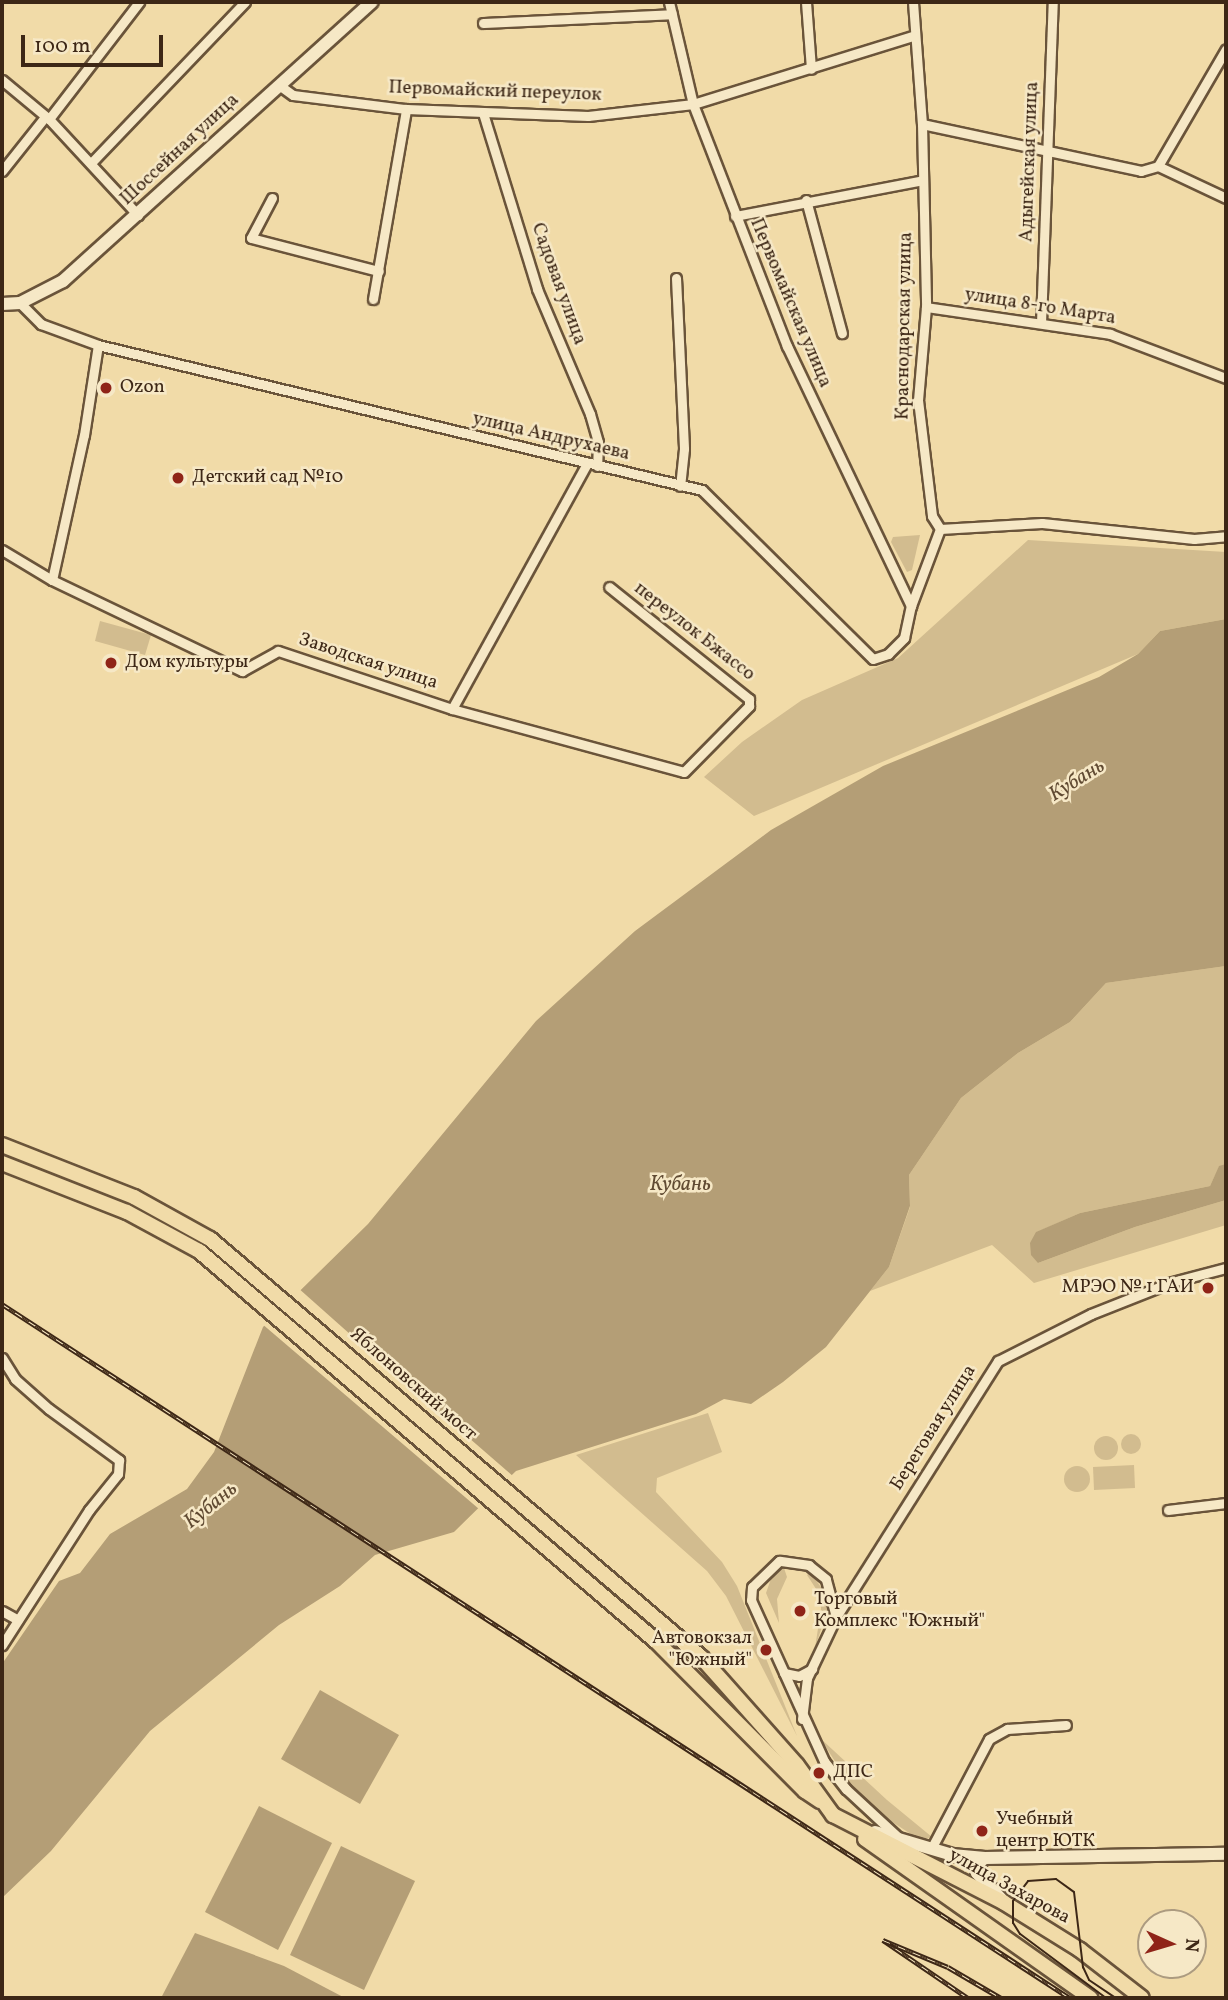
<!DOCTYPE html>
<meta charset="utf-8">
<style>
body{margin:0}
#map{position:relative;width:1228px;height:2000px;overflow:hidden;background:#f1dba8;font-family:Vollkorn,serif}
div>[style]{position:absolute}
.green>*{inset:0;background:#d2bc8f}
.round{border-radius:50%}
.water>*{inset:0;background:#b49e76}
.pier>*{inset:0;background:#f1dba8}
.roads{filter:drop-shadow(2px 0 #6a543a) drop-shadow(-2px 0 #6a543a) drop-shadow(0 2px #6a543a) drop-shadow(0 -2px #6a543a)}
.street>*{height:9px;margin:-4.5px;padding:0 4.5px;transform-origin:4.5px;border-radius:4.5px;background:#f6e8c6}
.secondary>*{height:12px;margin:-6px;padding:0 6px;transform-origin:6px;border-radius:6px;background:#f6e8c6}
.primary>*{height:14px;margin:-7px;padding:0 7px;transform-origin:7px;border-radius:7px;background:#f1dba8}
.tram>*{height:2px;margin:-1px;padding:0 1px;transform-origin:1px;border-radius:1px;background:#3d2716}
.rail>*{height:5px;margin-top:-2.5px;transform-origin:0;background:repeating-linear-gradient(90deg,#f6e8c6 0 8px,#3d2716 0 16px);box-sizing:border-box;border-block:2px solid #3d2716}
.dots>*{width:19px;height:19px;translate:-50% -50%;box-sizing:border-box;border:4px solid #f6e8c6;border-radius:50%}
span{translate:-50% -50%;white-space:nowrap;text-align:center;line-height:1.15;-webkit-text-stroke:5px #f6e8c6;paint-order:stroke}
.street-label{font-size:19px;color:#3d2716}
.poi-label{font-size:19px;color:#3d2716}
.left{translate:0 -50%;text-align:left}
.right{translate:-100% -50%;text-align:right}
.water-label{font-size:21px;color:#614b33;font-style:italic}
.frame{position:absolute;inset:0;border:4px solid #3d2716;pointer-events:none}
.north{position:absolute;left:1137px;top:1909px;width:70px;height:70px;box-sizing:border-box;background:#f6e8c6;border:2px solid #ac9b80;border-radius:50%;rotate:94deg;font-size:19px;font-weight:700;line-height:28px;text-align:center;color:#3d2716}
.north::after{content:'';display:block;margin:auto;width:24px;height:32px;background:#8f2418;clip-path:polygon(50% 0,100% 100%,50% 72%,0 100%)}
.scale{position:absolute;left:21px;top:35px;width:142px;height:32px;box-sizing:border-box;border:4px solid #3d2716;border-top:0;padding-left:9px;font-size:21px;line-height:24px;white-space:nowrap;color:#3d2716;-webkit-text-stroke:5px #f6e8c6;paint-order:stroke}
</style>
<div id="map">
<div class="green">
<i style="clip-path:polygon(920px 535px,912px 570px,907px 572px,891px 542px,893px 537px)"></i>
<i style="clip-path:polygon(1028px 540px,1226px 552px,1226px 619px,1160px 631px,1138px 654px,754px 816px,704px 777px,742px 742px,802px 700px,898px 658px)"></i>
<i style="clip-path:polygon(100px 621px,151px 635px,145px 655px,95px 641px)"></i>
<i style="clip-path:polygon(1226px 966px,1226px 1164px,1219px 1167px,1210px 1186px,1080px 1213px,1037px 1232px,1038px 1263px,1135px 1227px,1226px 1200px,1226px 1225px,1034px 1283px,992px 1245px,870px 1291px,889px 1267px,910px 1207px,909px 1175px,961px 1098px,1018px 1053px,1070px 1022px,1106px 983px)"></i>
<i style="clip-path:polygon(708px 1413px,722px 1452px,657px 1478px,656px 1492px,722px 1562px,737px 1586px,797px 1736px,726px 1596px,707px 1571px,576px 1455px)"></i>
<i class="round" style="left:1121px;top:1434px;width:20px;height:20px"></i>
<i class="round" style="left:1094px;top:1436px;width:24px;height:24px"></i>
<i style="clip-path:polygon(1134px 1465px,1135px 1488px,1094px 1490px,1093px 1467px)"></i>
<i class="round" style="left:1064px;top:1466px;width:26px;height:26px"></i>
<i style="clip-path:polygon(784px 1568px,787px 1577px,777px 1599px,779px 1623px,766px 1593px,773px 1573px)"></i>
<i style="clip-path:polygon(810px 1572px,826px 1594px,828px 1608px,815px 1648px,821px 1609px,820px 1595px,807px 1575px)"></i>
<i style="clip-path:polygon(820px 1738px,887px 1800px,932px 1837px,920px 1840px,877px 1812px,847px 1780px)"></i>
</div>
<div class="water">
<i style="clip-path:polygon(1226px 619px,1226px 966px,1106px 983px,1070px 1022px,1018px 1053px,961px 1098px,909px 1175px,910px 1206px,889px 1267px,826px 1347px,783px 1382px,751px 1404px,724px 1399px,696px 1414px,516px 1471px,454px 1532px,375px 1555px,340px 1586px,279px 1625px,150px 1731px,51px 1851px,2px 1898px,2px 1664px,59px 1581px,80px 1573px,110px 1534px,187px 1489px,214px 1452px,263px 1327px,368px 1224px,536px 1021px,635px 931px,771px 830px,883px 766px,1099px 677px,1138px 654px,1160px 631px)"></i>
<i style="clip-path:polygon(1226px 1164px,1226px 1200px,1135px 1227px,1038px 1263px,1031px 1255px,1030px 1243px,1036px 1232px,1080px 1213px,1210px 1186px,1219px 1166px)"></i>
<i style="clip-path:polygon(320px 1690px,399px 1735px,360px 1804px,281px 1759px)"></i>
<i style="clip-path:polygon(259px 1806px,332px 1843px,278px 1950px,205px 1912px)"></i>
<i style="clip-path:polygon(341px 1846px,415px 1881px,364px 1990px,290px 1955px)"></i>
<i style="clip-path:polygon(195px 1933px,284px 1966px,345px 1998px,161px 1998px)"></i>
</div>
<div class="pier">
<i style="clip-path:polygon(297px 1287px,378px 1359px,514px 1477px,479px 1509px,261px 1323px)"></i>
</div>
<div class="roads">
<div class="street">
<i style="left:669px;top:2px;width:105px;rotate:76.8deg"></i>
<i style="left:693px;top:104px;width:260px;rotate:68.8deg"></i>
<i style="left:787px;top:346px;width:288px;rotate:64.5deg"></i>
<i style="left:806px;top:2px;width:67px;rotate:85.7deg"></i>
<i style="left:913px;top:2px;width:122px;rotate:85.8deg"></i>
<i style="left:922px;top:124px;width:183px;rotate:88.7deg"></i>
<i style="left:926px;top:307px;width:93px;rotate:94.9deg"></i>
<i style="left:918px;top:400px;width:117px;rotate:83.1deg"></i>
<i style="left:932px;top:516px;width:15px;rotate:58deg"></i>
<i style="left:483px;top:23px;width:189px;rotate:-2.7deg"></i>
<i style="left:2px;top:80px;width:61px;rotate:39.7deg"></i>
<i style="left:49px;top:119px;width:131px;rotate:47.2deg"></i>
<i style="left:279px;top:85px;width:17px;rotate:36deg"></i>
<i style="left:293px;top:95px;width:114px;rotate:7.1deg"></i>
<i style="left:406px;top:109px;width:182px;rotate:2.2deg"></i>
<i style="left:588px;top:116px;width:106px;rotate:-6.5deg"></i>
<i style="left:693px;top:104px;width:230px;rotate:-17.2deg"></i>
<i style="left:483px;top:113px;width:184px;rotate:72.9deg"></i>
<i style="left:537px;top:289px;width:136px;rotate:67deg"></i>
<i style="left:590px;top:414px;width:29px;rotate:74deg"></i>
<i style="left:598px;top:442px;width:24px;rotate:92deg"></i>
<i style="left:49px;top:119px;width:148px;rotate:-52.4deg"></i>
<i style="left:922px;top:124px;width:224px;rotate:12.1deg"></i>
<i style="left:1141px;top:171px;width:18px;rotate:-16deg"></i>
<i style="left:91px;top:163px;width:223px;rotate:-46.3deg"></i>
<i style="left:1158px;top:166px;width:135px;rotate:-59.8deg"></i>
<i style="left:1158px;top:166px;width:75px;rotate:25.2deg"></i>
<i style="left:2px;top:171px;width:69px;rotate:-51.5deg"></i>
<i style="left:272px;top:198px;width:45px;rotate:117.7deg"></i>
<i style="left:251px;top:238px;width:132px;rotate:14.5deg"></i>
<i style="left:806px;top:200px;width:138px;rotate:74.9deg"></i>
<i style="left:735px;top:216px;width:191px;rotate:-10.8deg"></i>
<i style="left:676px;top:278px;width:171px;rotate:87.3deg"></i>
<i style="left:684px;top:449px;width:37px;rotate:96deg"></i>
<i style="left:373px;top:299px;width:193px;rotate:-80.1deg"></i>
<i style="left:20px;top:303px;width:30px;rotate:45deg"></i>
<i style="left:41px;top:324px;width:61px;rotate:20.2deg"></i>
<i style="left:98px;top:345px;width:621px;rotate:13.5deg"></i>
<i style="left:702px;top:490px;width:240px;rotate:44.7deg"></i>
<i style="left:873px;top:659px;width:16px;rotate:-18deg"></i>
<i style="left:888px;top:654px;width:23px;rotate:-45deg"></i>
<i style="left:904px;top:638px;width:33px;rotate:-78deg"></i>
<i style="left:911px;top:606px;width:82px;rotate:-69.4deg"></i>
<i style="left:926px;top:307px;width:186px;rotate:8.3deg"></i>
<i style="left:1110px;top:334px;width:124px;rotate:20.8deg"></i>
<i style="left:1041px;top:323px;width:321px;rotate:-87.9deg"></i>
<i style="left:940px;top:529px;width:102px;rotate:-3.4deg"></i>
<i style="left:1042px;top:523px;width:153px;rotate:6deg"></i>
<i style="left:1194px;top:539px;width:32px;rotate:-5deg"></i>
<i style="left:2px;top:550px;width:58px;rotate:31deg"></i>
<i style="left:52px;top:580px;width:148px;rotate:-77.6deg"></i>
<i style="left:84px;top:435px;width:91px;rotate:-81.2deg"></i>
<i style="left:52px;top:580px;width:211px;rotate:25.6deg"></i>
<i style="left:242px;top:671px;width:41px;rotate:-29.1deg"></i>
<i style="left:278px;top:651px;width:183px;rotate:18.4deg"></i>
<i style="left:452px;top:709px;width:240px;rotate:15.2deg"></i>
<i style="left:684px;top:772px;width:93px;rotate:-45.4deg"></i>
<i style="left:749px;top:706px;width:7px;rotate:-90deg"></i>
<i style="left:749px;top:699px;width:179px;rotate:-141.3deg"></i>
<i style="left:452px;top:709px;width:281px;rotate:-61.2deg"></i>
<i style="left:2px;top:1358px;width:25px;rotate:58deg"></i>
<i style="left:15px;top:1379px;width:45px;rotate:41.4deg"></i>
<i style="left:49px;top:1409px;width:87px;rotate:36.1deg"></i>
<i style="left:119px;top:1460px;width:14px;rotate:94deg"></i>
<i style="left:118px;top:1474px;width:46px;rotate:128.9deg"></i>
<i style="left:89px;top:1510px;width:161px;rotate:122.8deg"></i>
<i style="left:1168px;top:1510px;width:58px;rotate:-6.9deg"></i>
<i style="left:2px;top:1611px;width:18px;rotate:29deg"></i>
<i style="left:836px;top:1617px;width:39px;rotate:-105deg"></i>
<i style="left:826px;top:1579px;width:22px;rotate:-141deg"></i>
<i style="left:809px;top:1565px;width:30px;rotate:-172deg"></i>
<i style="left:779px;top:1561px;width:37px;rotate:136deg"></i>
<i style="left:752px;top:1587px;width:13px;rotate:94deg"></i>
<i style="left:751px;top:1600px;width:177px;rotate:65.6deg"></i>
<i style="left:824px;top:1761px;width:36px;rotate:52deg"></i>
<i style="left:846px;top:1789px;width:72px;rotate:42.8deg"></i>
<i style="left:784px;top:1673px;width:15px;rotate:11deg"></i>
<i style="left:799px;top:1676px;width:15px;rotate:-28deg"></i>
<i style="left:802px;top:1719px;width:41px;rotate:-83deg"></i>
<i style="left:807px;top:1678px;width:68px;rotate:-64.6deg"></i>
<i style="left:836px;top:1617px;width:303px;rotate:-57.7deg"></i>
<i style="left:998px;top:1361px;width:104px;rotate:-26.8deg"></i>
<i style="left:1091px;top:1314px;width:87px;rotate:-21.6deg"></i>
<i style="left:1172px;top:1282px;width:56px;rotate:-14.5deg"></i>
<i style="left:931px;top:1849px;width:124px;rotate:-62.2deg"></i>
<i style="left:989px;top:1739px;width:21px;rotate:-29deg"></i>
<i style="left:1007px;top:1729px;width:59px;rotate:-3.9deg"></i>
</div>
<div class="secondary">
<i style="left:2px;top:304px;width:18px;rotate:-3deg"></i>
<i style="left:20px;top:303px;width:48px;rotate:-27.1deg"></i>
<i style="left:63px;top:281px;width:416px;rotate:-42.1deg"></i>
<i style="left:875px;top:1832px;width:80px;rotate:16.6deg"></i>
<i style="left:952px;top:1855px;width:33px;rotate:5deg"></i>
<i style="left:985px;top:1858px;width:241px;rotate:-1deg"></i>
<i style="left:985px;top:1858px;width:9px;rotate:144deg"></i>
<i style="left:978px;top:1863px;width:10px;rotate:96deg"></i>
<i style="left:977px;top:1873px;width:38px;rotate:47deg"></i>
</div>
<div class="primary">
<i style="left:2px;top:1145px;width:142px;rotate:21.5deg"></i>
<i style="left:134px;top:1197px;width:87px;rotate:28.9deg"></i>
<i style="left:210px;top:1239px;width:645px;rotate:40.41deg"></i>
<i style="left:701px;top:1657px;width:144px;rotate:48.4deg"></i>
<i style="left:797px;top:1765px;width:62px;rotate:54.2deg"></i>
<i style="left:833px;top:1815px;width:191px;rotate:27.1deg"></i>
<i style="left:1003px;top:1902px;width:91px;rotate:31.9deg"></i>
<i style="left:1080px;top:1950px;width:78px;rotate:37.7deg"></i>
<i style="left:2px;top:1163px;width:134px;rotate:21.4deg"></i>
<i style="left:127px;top:1212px;width:82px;rotate:28.4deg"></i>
<i style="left:199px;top:1251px;width:602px;rotate:40.49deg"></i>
<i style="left:657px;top:1642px;width:210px;rotate:45.2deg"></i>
<i style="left:805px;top:1791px;width:18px;rotate:34deg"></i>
<i style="left:865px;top:1839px;width:276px;rotate:35.2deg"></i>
</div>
</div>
<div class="tram">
<i style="left:1106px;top:1998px;width:107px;rotate:-143.3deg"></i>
<i style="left:1020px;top:1934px;width:13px;rotate:-122deg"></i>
<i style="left:1013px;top:1923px;width:22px;rotate:-90deg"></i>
<i style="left:1013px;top:1901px;width:25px;rotate:-53deg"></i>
<i style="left:1028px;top:1881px;width:28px;rotate:-4deg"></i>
<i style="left:1056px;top:1879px;width:22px;rotate:36deg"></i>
<i style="left:1074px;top:1892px;width:76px;rotate:83.2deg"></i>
<i style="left:1083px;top:1967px;width:14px;rotate:65deg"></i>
<i style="left:1089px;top:1980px;width:32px;rotate:34deg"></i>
</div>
<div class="rail">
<i style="left:2px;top:1304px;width:1274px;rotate:33.02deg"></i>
<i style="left:968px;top:1998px;width:103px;rotate:-145.7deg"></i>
<i style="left:883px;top:1940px;width:70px;rotate:22.6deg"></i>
<i style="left:948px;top:1967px;width:61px;rotate:30.3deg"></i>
</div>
<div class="dots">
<i style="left:106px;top:388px;background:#8f2418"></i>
<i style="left:178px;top:478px;background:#8f2418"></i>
<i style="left:111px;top:663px;background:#8f2418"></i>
<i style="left:1208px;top:1288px;background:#8f2418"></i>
<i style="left:800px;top:1611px;background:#8f2418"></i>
<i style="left:766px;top:1650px;background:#8f2418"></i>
<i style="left:819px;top:1773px;background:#8f2418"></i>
<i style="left:982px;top:1831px;background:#8f2418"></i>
</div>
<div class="street-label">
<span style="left:495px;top:92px;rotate:2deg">Первомайский переулок</span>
<span style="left:180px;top:150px;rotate:-43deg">Шоссейная улица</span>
<span style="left:1030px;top:162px;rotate:-88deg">Адыгейская улица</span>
<span style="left:558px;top:284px;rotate:70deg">Садовая улица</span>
<span style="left:790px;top:303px;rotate:67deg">Первомайская улица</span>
<span style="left:1040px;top:307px;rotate:9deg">улица 8-го Марта</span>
<span style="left:905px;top:326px;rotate:-89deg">Краснодарская улица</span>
<span style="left:551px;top:437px;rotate:13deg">улица Андрухаева</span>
<span style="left:694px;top:632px;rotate:38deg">переулок Бжассо</span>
<span style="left:368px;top:662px;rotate:18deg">Заводская улица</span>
<span style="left:413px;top:1385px;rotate:41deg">Яблоновский мост</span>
<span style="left:934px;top:1428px;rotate:-58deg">Береговая улица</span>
<span style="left:1009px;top:1887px;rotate:29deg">улица Захарова</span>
</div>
<div class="poi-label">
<span class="left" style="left:120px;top:388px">Ozon</span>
<span class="left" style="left:192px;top:478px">Детский сад №10</span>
<span class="left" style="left:125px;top:663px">Дом культуры</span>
<span class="right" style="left:1194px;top:1288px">МРЭО № 1 ГАИ</span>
<span class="left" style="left:814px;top:1611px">Торговый<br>Комплекс "Южный"</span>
<span class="right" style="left:752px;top:1650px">Автовокзал<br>"Южный"</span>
<span class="left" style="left:833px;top:1773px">ДПС</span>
<span class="left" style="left:996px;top:1831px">Учебный<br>центр ЮТК</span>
</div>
<div class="water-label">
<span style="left:1077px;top:781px;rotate:-32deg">Кубань</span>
<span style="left:680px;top:1185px">Кубань</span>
<span style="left:211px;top:1506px;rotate:-39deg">Кубань</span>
</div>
<div class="frame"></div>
<div class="north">N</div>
<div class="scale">100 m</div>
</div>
